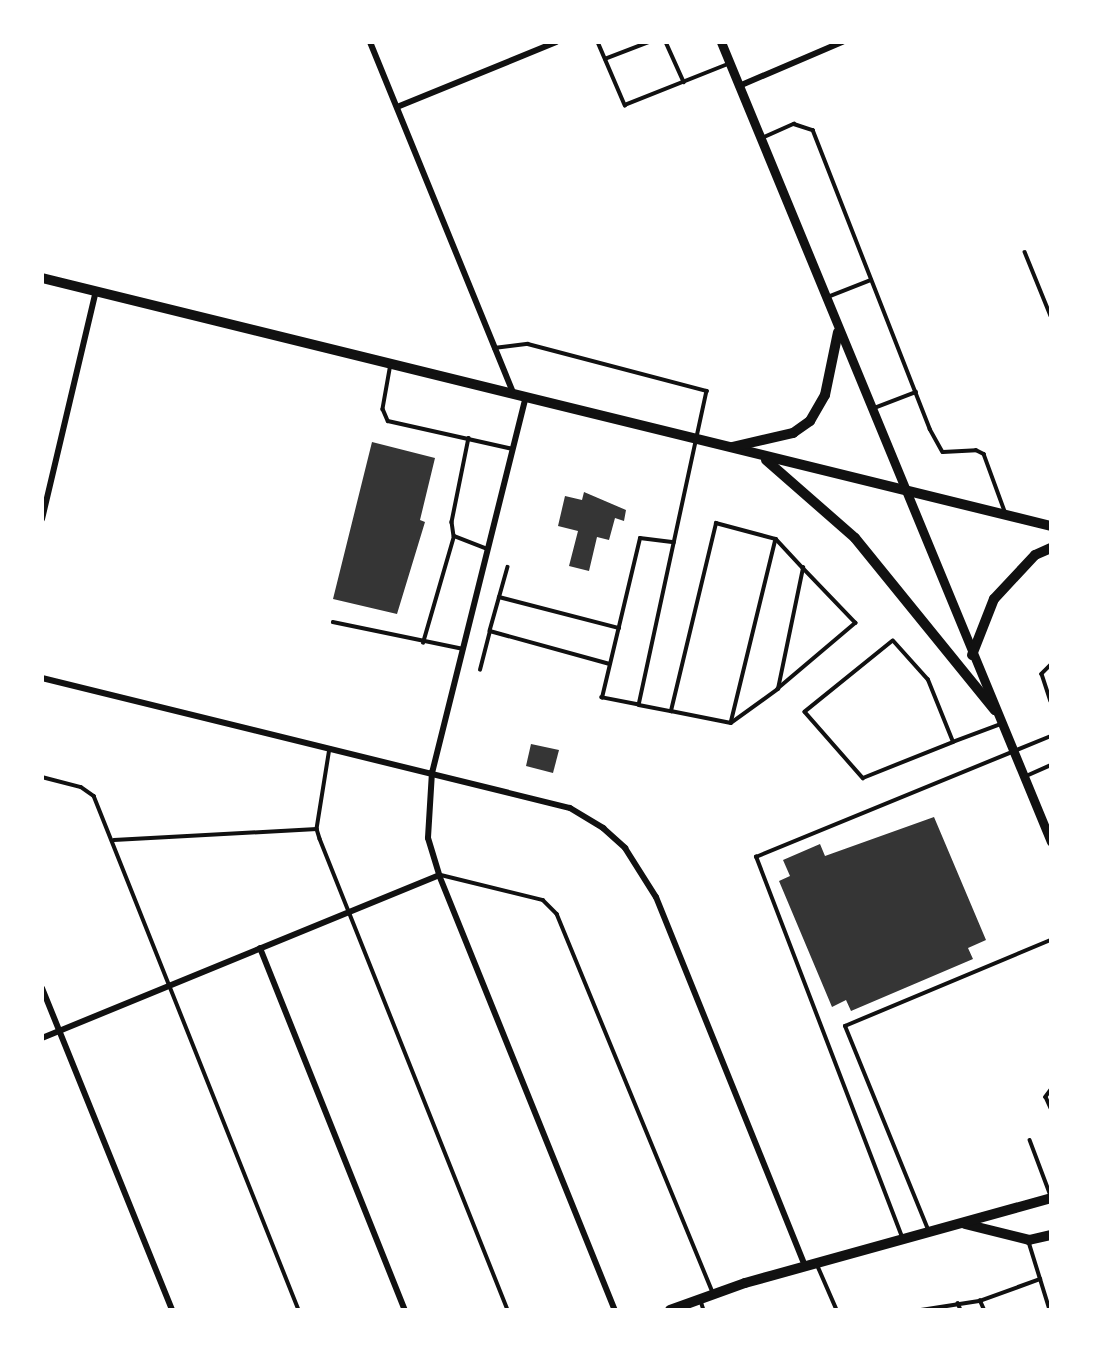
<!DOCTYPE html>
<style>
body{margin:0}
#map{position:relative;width:1093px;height:1352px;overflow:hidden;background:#fff;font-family:"Noto Sans",sans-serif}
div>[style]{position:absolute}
.building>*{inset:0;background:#353535}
.service>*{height:3.5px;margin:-1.75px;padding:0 1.75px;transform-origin:1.75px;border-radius:1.75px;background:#111}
.minor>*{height:6px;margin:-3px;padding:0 3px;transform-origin:3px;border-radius:3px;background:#111}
.secondary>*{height:9px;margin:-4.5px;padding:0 4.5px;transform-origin:4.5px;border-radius:4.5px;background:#111}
.primary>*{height:10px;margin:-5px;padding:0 5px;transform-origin:5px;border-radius:5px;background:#111}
span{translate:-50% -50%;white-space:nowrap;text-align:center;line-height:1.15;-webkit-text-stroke:6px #fff;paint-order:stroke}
.frame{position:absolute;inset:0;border:44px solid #fff;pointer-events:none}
</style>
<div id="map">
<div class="building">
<i style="clip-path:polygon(372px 442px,435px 458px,420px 520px,425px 522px,397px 614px,333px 599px)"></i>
<i style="clip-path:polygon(584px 492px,626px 510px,624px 521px,615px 518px,609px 540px,597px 537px,589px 571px,569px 566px,578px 531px,558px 526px,565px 496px,582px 500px)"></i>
<i style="clip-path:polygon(531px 744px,559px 750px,553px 773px,526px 766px)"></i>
<i style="clip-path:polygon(934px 817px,986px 940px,968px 948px,973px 959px,851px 1011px,846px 1000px,832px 1007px,779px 881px,790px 876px,783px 860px,820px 844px,825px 856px)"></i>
</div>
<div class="service">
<i style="left:598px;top:42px;width:69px;rotate:66.8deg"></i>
<i style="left:625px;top:105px;width:111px;rotate:-21.7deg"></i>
<i style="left:666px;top:42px;width:44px;rotate:65.8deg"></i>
<i style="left:605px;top:59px;width:47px;rotate:-21.1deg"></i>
<i style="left:762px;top:138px;width:35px;rotate:-24deg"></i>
<i style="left:794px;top:124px;width:20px;rotate:18deg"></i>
<i style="left:813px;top:130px;width:321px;rotate:68.6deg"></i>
<i style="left:930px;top:429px;width:26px;rotate:61deg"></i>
<i style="left:943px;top:452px;width:33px;rotate:-3deg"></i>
<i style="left:976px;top:450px;width:9px;rotate:27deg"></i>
<i style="left:984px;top:454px;width:64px;rotate:69.9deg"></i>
<i style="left:1025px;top:252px;width:69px;rotate:67.9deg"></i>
<i style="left:828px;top:297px;width:46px;rotate:-21.6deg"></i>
<i style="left:494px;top:348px;width:34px;rotate:-7deg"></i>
<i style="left:528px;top:344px;width:185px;rotate:14.7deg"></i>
<i style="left:707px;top:391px;width:321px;rotate:102.2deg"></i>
<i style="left:639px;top:705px;width:33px;rotate:11deg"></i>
<i style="left:671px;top:711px;width:193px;rotate:-76.5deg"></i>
<i style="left:716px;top:523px;width:62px;rotate:14.9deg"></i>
<i style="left:776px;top:539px;width:189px;rotate:103.7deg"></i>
<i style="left:731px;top:723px;width:58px;rotate:-35.9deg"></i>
<i style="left:778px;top:689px;width:124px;rotate:-78.3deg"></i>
<i style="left:803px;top:568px;width:76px;rotate:46.1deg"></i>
<i style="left:856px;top:623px;width:102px;rotate:139.8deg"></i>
<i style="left:391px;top:364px;width:46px;rotate:100.1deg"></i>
<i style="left:383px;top:409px;width:13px;rotate:67deg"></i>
<i style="left:388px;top:421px;width:128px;rotate:12.6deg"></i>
<i style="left:872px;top:409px;width:47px;rotate:-21.1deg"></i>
<i style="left:469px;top:438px;width:86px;rotate:101.4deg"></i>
<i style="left:452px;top:522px;width:14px;rotate:82deg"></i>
<i style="left:454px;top:536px;width:36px;rotate:21deg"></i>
<i style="left:776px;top:539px;width:40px;rotate:47deg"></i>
<i style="left:508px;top:567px;width:66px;rotate:105.7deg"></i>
<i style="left:490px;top:631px;width:124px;rotate:15.4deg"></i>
<i style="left:499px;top:597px;width:124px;rotate:14.5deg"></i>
<i style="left:333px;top:622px;width:133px;rotate:11.7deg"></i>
<i style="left:423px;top:643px;width:111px;rotate:-73.8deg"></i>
<i style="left:1051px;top:665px;width:13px;rotate:135deg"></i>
<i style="left:1042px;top:674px;width:28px;rotate:72deg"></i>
<i style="left:480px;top:670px;width:40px;rotate:-75.6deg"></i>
<i style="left:639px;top:705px;width:38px;rotate:-169deg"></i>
<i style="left:602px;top:698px;width:164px;rotate:-76.6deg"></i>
<i style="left:640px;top:538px;width:34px;rotate:7deg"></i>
<i style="left:671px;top:711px;width:61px;rotate:11.3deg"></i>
<i style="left:953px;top:742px;width:67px;rotate:-112deg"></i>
<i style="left:928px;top:680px;width:52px;rotate:-131.9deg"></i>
<i style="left:893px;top:641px;width:113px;rotate:141.1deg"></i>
<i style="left:805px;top:712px;width:88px;rotate:48.7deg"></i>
<i style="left:863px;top:778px;width:97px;rotate:-21.8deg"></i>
<i style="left:953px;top:742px;width:51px;rotate:-20.6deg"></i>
<i style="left:330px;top:748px;width:82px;rotate:99.1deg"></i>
<i style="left:317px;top:829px;width:10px;rotate:73deg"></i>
<i style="left:320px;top:839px;width:507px;rotate:68.24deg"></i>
<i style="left:42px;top:777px;width:40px;rotate:14.4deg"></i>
<i style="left:81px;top:787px;width:16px;rotate:35deg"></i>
<i style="left:94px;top:796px;width:553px;rotate:68.26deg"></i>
<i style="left:1024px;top:777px;width:30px;rotate:-24deg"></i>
<i style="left:114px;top:840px;width:203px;rotate:-3.1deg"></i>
<i style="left:441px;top:875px;width:105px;rotate:13.8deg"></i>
<i style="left:543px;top:900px;width:20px;rotate:45deg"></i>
<i style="left:557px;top:914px;width:410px;rotate:67.6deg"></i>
<i style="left:1051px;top:1090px;width:9px;rotate:126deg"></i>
<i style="left:1046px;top:1097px;width:12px;rotate:66deg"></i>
<i style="left:1030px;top:1140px;width:60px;rotate:69.4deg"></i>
<i style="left:929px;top:1232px;width:222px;rotate:-112.2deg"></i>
<i style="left:845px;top:1026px;width:223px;rotate:-22.7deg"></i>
<i style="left:902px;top:1237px;width:407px;rotate:-111deg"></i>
<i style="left:756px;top:857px;width:319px;rotate:-22.3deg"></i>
<i style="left:1029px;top:1242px;width:71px;rotate:72.8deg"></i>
<i style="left:817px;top:1264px;width:50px;rotate:66.5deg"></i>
<i style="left:701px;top:1301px;width:9px;rotate:72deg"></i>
<i style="left:958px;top:1303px;width:8px;rotate:67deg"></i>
<i style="left:921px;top:1310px;width:60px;rotate:-8.7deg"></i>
<i style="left:984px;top:1310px;width:10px;rotate:-114deg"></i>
<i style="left:980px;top:1301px;width:64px;rotate:-20.1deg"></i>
</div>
<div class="minor">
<i style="left:370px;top:42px;width:379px;rotate:67.8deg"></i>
<i style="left:739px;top:86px;width:112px;rotate:-23.1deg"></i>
<i style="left:397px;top:107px;width:172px;rotate:-22.2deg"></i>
<i style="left:526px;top:396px;width:388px;rotate:104deg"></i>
<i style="left:432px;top:772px;width:66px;rotate:93.5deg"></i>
<i style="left:428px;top:838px;width:39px;rotate:73deg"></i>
<i style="left:439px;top:875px;width:469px;rotate:68deg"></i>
<i style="left:42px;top:519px;width:234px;rotate:-76.7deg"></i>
<i style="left:42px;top:678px;width:544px;rotate:13.83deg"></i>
<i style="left:570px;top:808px;width:39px;rotate:31deg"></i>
<i style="left:603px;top:828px;width:30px;rotate:42deg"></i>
<i style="left:625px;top:848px;width:58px;rotate:57.7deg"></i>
<i style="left:656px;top:897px;width:398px;rotate:68deg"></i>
<i style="left:260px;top:948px;width:390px;rotate:68.2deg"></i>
<i style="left:42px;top:988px;width:347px;rotate:68deg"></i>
<i style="left:42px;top:1038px;width:429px;rotate:-22.3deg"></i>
</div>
<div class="secondary">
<i style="left:721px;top:42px;width:865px;rotate:67.58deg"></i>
</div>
<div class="primary">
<i style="left:42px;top:278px;width:1039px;rotate:13.81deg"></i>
<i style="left:732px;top:447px;width:63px;rotate:-12.9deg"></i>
<i style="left:793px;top:433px;width:21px;rotate:-35deg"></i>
<i style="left:810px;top:421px;width:30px;rotate:-60deg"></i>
<i style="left:825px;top:395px;width:64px;rotate:-78.3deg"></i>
<i style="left:766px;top:460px;width:118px;rotate:41.2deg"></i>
<i style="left:855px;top:538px;width:222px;rotate:50.9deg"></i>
<i style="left:972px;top:655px;width:60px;rotate:-68.6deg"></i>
<i style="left:994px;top:599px;width:60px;rotate:-47deg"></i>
<i style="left:1035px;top:555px;width:17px;rotate:-24deg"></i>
<i style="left:965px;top:1224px;width:66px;rotate:14deg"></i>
<i style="left:1029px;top:1240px;width:23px;rotate:-13deg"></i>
<i style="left:670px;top:1310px;width:80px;rotate:-19.8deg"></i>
<i style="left:745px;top:1283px;width:318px;rotate:-15.5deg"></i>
</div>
<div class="frame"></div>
</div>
